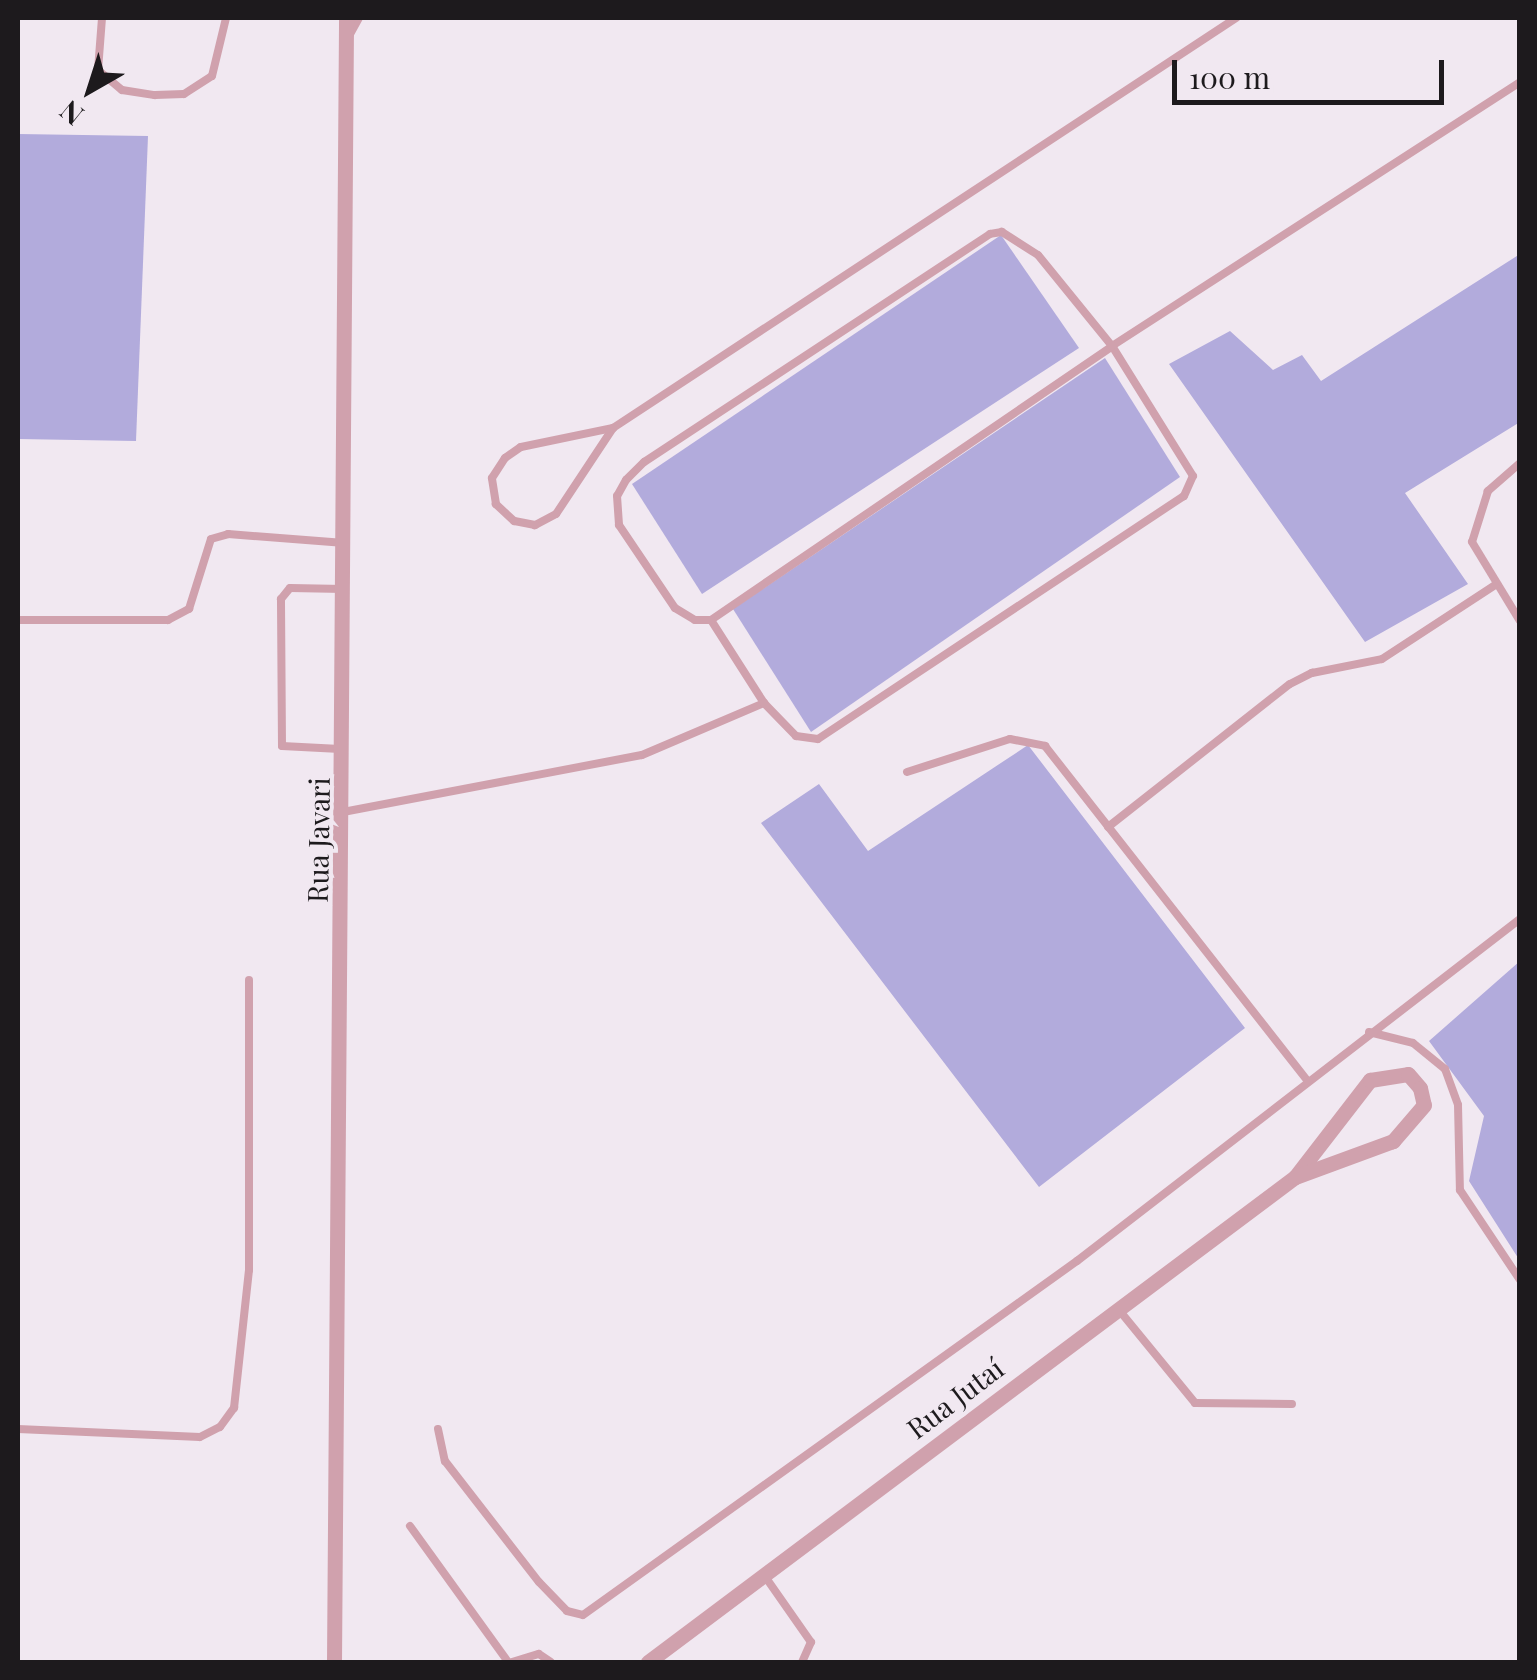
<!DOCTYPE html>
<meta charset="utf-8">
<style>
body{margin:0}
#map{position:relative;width:1537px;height:1680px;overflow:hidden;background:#f1e8f1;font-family:"Playfair Display",serif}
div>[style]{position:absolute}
.building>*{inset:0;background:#b2abdc}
.service>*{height:8px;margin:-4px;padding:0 4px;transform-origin:4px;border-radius:4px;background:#d0a1ad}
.minor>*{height:15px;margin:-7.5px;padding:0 7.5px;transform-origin:7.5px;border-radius:7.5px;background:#d0a1ad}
span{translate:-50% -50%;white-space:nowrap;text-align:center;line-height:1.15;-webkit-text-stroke:8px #f1e8f1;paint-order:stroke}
.street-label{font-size:28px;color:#1d1a1d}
.frame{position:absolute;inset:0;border:20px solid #1d1a1d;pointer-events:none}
.north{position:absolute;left:40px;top:40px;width:100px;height:100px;-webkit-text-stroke:8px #f1e8f1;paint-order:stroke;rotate:219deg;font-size:28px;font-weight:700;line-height:40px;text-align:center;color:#1d1a1d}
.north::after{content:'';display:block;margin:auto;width:35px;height:45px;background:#1d1a1d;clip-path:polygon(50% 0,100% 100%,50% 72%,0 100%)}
.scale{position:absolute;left:1172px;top:60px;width:272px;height:45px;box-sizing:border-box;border:5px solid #1d1a1d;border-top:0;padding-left:12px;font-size:30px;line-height:35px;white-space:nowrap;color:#1d1a1d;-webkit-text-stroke:8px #f1e8f1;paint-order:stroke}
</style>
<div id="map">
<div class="building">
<i style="clip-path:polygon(18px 134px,148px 136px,136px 441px,18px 439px)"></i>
<i style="clip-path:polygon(1001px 235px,1079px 348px,702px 594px,632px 484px)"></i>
<i style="clip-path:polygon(1520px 254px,1520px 422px,1405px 493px,1468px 584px,1365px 642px,1169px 364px,1230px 331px,1273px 370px,1302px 355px,1321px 381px)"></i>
<i style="clip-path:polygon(1105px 358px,1180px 477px,811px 732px,733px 609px)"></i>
<i style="clip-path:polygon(1028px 745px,1245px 1028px,1039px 1187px,761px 823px,819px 784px,868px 851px)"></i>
<i style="clip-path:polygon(1520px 961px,1520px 1261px,1469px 1181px,1484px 1116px,1429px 1041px)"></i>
</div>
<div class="service">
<i style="left:102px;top:18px;width:52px;rotate:94.4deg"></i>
<i style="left:98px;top:70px;width:31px;rotate:40deg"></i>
<i style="left:122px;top:90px;width:33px;rotate:9deg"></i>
<i style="left:155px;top:95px;width:29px;rotate:-2deg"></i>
<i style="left:184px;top:94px;width:33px;rotate:-33deg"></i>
<i style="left:212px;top:76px;width:60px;rotate:-76.4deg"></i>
<i style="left:349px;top:36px;width:21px;rotate:-61deg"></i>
<i style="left:613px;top:428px;width:103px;rotate:123.5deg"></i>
<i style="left:556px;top:514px;width:24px;rotate:152deg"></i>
<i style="left:535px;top:525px;width:21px;rotate:-169deg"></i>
<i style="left:514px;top:521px;width:25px;rotate:-137deg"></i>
<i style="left:496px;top:504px;width:26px;rotate:-99deg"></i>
<i style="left:492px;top:478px;width:24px;rotate:-57deg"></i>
<i style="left:505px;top:458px;width:19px;rotate:-35deg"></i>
<i style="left:521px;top:447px;width:94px;rotate:-11.7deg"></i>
<i style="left:613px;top:428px;width:746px;rotate:-33.35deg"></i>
<i style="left:1520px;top:463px;width:43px;rotate:138.8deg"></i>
<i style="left:1488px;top:491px;width:53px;rotate:107.4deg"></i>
<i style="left:1472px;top:542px;width:92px;rotate:58.7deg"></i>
<i style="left:18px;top:620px;width:150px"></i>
<i style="left:168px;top:620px;width:24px;rotate:-28deg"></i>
<i style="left:189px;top:609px;width:73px;rotate:-72.6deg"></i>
<i style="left:211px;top:539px;width:18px;rotate:-16deg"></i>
<i style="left:228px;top:534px;width:117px;rotate:4.4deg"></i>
<i style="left:764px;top:703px;width:98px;rotate:-122.6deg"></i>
<i style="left:711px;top:620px;width:486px;rotate:-34.3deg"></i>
<i style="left:1112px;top:346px;width:486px;rotate:-32.9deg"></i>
<i style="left:340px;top:749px;width:58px;rotate:-177deg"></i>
<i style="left:282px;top:746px;width:147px;rotate:-90.4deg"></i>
<i style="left:281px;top:599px;width:14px;rotate:-51deg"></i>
<i style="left:290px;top:588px;width:54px;rotate:1.1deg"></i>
<i style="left:907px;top:772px;width:108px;rotate:-17.8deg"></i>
<i style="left:1010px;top:739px;width:36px;rotate:11deg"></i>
<i style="left:1045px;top:746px;width:423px;rotate:51.9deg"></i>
<i style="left:343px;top:812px;width:304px;rotate:-10.8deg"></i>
<i style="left:642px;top:755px;width:133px;rotate:-23.1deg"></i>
<i style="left:764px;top:703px;width:46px;rotate:45.9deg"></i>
<i style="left:796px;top:736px;width:22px;rotate:8deg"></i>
<i style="left:818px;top:739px;width:439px;rotate:-33.6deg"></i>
<i style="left:1184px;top:496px;width:22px;rotate:-66deg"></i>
<i style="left:1193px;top:476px;width:153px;rotate:-121.9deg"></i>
<i style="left:1112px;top:346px;width:117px;rotate:-129.1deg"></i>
<i style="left:1038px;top:255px;width:43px;rotate:-147.4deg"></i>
<i style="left:1002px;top:232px;width:12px;rotate:171deg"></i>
<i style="left:990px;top:234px;width:414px;rotate:146.6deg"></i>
<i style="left:644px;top:462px;width:25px;rotate:135deg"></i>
<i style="left:626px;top:480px;width:18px;rotate:119deg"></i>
<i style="left:617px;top:496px;width:29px;rotate:86deg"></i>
<i style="left:619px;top:525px;width:100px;rotate:56deg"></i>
<i style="left:675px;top:608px;width:23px;rotate:31deg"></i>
<i style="left:695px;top:620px;width:16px"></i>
<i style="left:1108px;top:827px;width:231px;rotate:-38.2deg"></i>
<i style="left:1290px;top:684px;width:25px;rotate:-27deg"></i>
<i style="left:1312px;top:673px;width:71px;rotate:-11.3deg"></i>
<i style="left:1382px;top:659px;width:135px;rotate:-33.2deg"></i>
<i style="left:1369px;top:1032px;width:45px;rotate:14deg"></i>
<i style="left:1413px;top:1043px;width:41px;rotate:39.1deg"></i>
<i style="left:1445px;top:1069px;width:38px;rotate:70deg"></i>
<i style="left:1458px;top:1105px;width:85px;rotate:88.7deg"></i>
<i style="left:1460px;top:1190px;width:108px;rotate:56.3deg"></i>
<i style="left:1119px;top:1310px;width:120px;rotate:50.7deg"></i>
<i style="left:1195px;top:1403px;width:97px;rotate:0.6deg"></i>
<i style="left:18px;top:1429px;width:182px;rotate:2.5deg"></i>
<i style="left:200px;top:1437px;width:22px;rotate:-27deg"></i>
<i style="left:220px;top:1427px;width:24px;rotate:-54deg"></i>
<i style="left:234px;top:1408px;width:139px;rotate:-83.8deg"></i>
<i style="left:249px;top:1270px;width:290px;rotate:-90deg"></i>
<i style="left:438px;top:1429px;width:33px;rotate:78deg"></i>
<i style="left:445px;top:1461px;width:153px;rotate:52.2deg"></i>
<i style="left:539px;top:1582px;width:40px;rotate:46deg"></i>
<i style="left:567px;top:1611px;width:16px;rotate:14deg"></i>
<i style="left:583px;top:1615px;width:608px;rotate:-35.63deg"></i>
<i style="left:1077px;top:1261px;width:560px;rotate:-37.67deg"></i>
<i style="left:410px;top:1526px;width:168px;rotate:54.2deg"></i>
<i style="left:764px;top:1575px;width:82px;rotate:55deg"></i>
<i style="left:811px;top:1642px;width:22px;rotate:114deg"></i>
<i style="left:512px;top:1662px;width:28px;rotate:-17deg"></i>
<i style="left:539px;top:1654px;width:14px;rotate:34deg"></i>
</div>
<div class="minor">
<i style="left:334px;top:1662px;width:1644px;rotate:-89.58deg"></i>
<i style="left:648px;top:1662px;width:809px;rotate:-36.86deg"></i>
<i style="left:1295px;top:1177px;width:123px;rotate:-52.3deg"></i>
<i style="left:1370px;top:1080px;width:38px;rotate:-9deg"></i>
<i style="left:1408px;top:1074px;width:18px;rotate:49deg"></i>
<i style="left:1420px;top:1088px;width:17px;rotate:77deg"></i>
<i style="left:1424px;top:1105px;width:48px;rotate:130.7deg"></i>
<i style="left:1393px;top:1141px;width:104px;rotate:159.8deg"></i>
</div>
<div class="street-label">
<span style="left:318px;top:840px;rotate:-89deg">Rua Javari</span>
<span style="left:955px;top:1398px;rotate:-37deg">Rua Jutaí</span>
</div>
<div class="frame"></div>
<div class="north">N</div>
<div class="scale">100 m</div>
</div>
